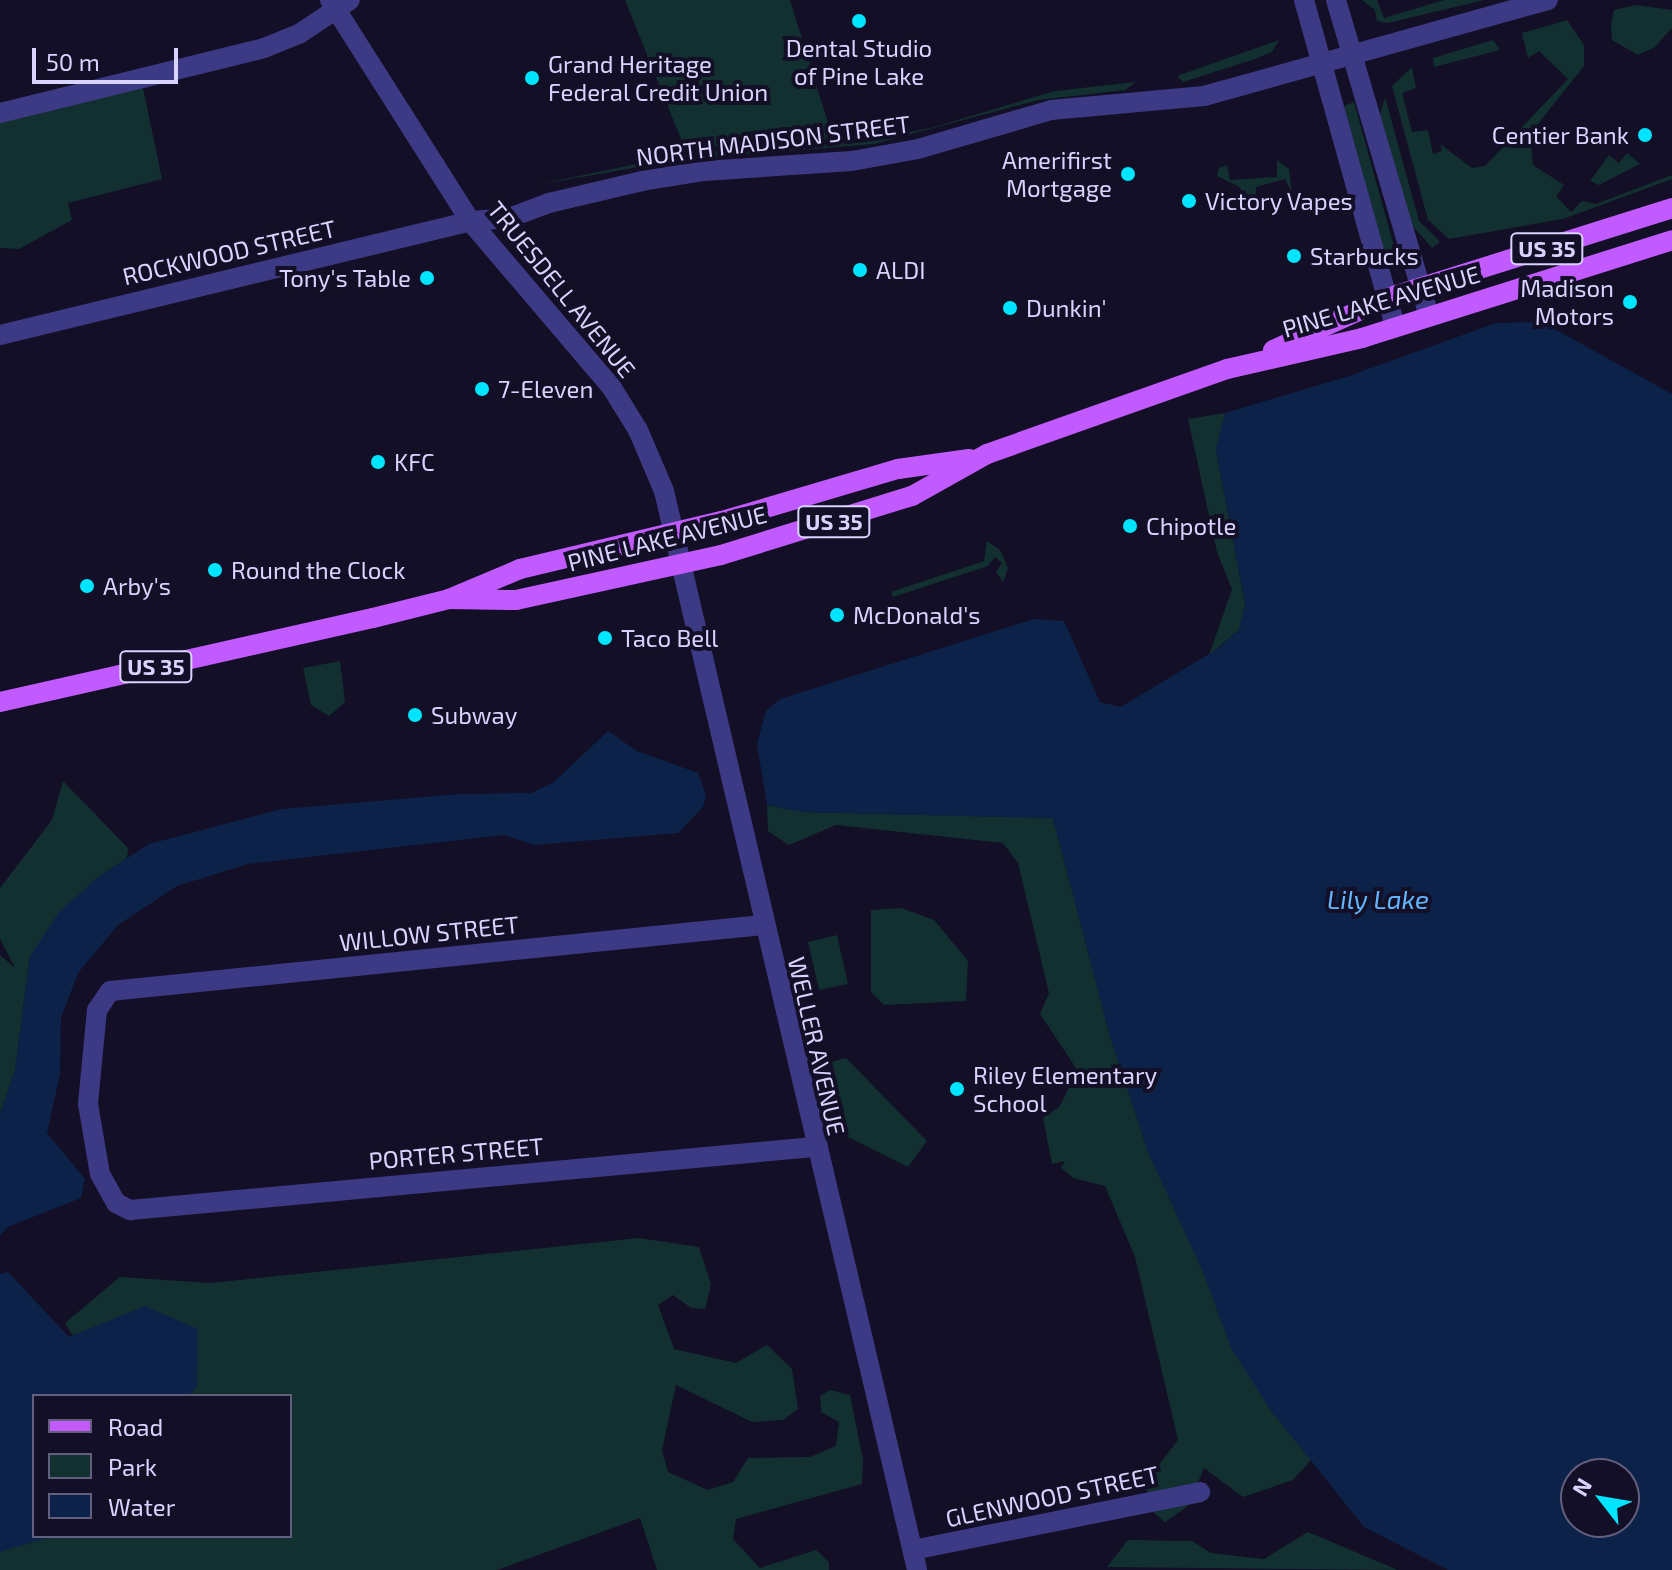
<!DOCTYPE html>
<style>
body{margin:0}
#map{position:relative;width:1672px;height:1570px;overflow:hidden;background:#130f26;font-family:"Exo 2",sans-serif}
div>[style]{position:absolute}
.green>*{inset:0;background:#12302f}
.water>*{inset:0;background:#0c2248}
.minor>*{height:20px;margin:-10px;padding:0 10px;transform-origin:10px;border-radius:10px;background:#3d3a85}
.major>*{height:20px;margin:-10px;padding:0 10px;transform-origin:10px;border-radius:10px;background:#c25bff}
.dots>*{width:22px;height:22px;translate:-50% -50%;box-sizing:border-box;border:4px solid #130f26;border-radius:50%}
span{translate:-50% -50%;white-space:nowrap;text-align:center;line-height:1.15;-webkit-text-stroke:8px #130f26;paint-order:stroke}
.shield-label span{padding:2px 6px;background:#130f26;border:2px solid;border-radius:6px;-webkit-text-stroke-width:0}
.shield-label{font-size:22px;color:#d9d4ff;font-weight:700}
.poi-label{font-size:24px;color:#d9d4ff}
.left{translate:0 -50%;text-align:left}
.right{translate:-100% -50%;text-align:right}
.street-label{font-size:24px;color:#d9d4ff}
.water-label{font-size:26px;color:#62b6ff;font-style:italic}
.legend{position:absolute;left:32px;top:1394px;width:260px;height:144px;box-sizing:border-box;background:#130f26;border:2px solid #625e7d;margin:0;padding:10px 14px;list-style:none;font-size:24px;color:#d9d4ff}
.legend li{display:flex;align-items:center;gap:16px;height:40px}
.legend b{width:40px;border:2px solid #625e7d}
.north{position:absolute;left:1560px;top:1458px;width:80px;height:80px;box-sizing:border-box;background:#130f26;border:2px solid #625e7d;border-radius:50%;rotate:301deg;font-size:22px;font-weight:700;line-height:32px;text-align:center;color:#d9d4ff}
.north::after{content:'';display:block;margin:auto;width:28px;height:36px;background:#00e5ff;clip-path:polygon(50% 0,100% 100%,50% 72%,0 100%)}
.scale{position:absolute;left:32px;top:48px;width:146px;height:36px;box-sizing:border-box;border:4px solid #d9d4ff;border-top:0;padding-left:10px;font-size:24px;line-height:28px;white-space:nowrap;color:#d9d4ff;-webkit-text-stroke:6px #130f26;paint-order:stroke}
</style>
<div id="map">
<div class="green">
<i style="clip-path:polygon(625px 0,790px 0,833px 139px,685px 149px)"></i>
<i style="clip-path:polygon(1362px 0,1377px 0,1384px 18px,1444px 0,1484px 0,1388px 23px,1377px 21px,1375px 10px)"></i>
<i style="clip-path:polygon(1636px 5px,1672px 10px,1672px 28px,1655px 47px,1638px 55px,1612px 40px,1611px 25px,1614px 10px)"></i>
<i style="clip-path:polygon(1567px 20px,1584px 45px,1584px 66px,1530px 134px,1533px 165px,1564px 185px,1556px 196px,1571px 212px,1582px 201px,1596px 204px,1672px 175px,1672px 179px,1563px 219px,1449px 239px,1428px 220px,1392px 86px,1412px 67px,1416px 88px,1402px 93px,1412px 132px,1428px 130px,1433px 154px,1442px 151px,1440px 144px,1472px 168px,1485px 166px,1568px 79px,1539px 51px,1528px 58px,1522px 33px)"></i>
<i style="clip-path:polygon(1279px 40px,1272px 52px,1255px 59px,1183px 82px,1177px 76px)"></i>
<i style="clip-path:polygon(1493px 40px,1500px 50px,1434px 67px,1433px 58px)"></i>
<i style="clip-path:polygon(1136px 82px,1125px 90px,1038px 100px,874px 144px,678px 160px,536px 185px,684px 154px,866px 141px,934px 127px,1055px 91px)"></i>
<i style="clip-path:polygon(143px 88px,162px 179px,68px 203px,72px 220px,19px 249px,0 248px,0 123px)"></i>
<i style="clip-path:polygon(1385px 97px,1419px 221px,1440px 242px,1432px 248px,1411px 224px,1380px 115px)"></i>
<i style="clip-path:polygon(1354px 102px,1398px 261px,1387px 263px,1344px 106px)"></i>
<i style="clip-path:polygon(1627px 153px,1640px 164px,1599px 185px,1590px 181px,1609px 155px,1619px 163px)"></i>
<i style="clip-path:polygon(1277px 160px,1289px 169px,1292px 193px,1285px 179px,1256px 187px,1255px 207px,1238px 186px,1217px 176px,1219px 168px,1227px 165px,1230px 180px,1277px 177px)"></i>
<i style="clip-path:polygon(1225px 413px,1216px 450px,1245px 604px,1239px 630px,1209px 655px,1232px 589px,1217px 552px,1188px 419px)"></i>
<i style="clip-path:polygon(987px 541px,1000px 550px,1008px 568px,1003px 582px,996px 572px,1002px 563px,995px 557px,988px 566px,893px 597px,891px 592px,984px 561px)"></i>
<i style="clip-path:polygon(340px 661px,345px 702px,329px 716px,311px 705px,303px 668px)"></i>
<i style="clip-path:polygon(63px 781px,128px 848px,127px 858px,98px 877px,30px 956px,15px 1070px,0 1114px,0 955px,15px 968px,0 939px,0 888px,52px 820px)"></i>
<i style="clip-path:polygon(767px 805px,803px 812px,1053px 818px,1110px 1036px,1148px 1152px,1269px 1408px,1311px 1460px,1293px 1480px,1243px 1497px,1204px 1468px,1188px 1506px,1165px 1522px,1152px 1511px,1145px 1483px,1178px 1440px,1135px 1257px,1105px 1186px,1073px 1178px,1061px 1168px,1065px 1161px,1052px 1164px,1043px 1118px,1059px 1107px,1078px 1071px,1040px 1014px,1049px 993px,1018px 863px,1003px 843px,836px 825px,789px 845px,768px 831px)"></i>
<i style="clip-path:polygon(901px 908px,934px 920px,968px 961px,966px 1001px,884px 1005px,871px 992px,871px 910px)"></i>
<i style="clip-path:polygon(837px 935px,848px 984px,819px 990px,808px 942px)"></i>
<i style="clip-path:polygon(846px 1058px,927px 1141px,908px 1167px,846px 1136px,832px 1062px)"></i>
<i style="clip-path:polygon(639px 1238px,699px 1247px,711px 1284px,705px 1309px,691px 1308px,673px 1295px,658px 1305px,674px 1349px,736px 1363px,767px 1345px,792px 1369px,798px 1409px,783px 1420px,752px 1422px,676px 1385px,662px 1450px,668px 1472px,708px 1490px,733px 1482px,748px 1458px,810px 1457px,836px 1446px,839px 1422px,821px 1412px,820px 1396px,830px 1390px,850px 1395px,863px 1460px,862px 1484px,736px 1519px,733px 1539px,760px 1568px,816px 1550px,829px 1562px,829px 1570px,657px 1570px,640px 1518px,497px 1570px,0 1570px,0 1413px,34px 1536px,290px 1536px,290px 1396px,100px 1396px,97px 1375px,65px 1323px,120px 1277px,211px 1283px)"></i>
<i style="clip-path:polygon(1308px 1532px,1398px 1570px,1107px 1567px,1128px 1540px,1192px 1541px,1211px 1553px,1264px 1559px)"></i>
</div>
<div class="water">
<i style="clip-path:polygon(evenodd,1542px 322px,1672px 394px,1672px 1570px,1448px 1570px,1364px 1527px,1269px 1408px,1231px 1348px,1203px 1272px,1148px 1152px,1110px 1036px,1053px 818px,803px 812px,767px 805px,757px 744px,766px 711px,780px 699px,1034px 619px,1064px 621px,1100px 702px,1121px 707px,1219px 648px,1239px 630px,1245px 603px,1216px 450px,1225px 413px,1346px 377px,1496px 323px,1542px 322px,1624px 1474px,1624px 1522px,1576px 1522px,1576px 1474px,1624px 1474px)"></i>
<i style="clip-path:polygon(608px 731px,637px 751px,698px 773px,706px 795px,703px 807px,678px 833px,534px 845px,504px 835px,248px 864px,177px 886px,118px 925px,78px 973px,61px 1018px,60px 1074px,47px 1133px,85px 1179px,81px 1198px,8px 1227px,0 1235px,0 1114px,15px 1070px,30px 956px,59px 912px,98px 877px,149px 844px,282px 809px,459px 794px,531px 793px,554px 782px)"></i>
<i style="clip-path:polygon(8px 1272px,69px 1337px,145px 1306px,198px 1329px,197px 1386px,189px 1396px,34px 1396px,34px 1536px,53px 1536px,0 1552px,0 1274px)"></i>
</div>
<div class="minor">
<i style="left:330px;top:0;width:262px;rotate:57.6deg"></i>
<i style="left:470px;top:221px;width:219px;rotate:49.6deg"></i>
<i style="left:612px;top:388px;width:49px;rotate:58.2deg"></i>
<i style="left:638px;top:430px;width:66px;rotate:66.9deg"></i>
<i style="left:664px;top:491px;width:1108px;rotate:76.8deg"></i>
<i style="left:1304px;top:0;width:339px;rotate:74.4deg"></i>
<i style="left:1336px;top:0;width:329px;rotate:73.6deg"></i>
<i style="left:0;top:113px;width:272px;rotate:-13.8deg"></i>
<i style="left:264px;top:48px;width:38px;rotate:-22deg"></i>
<i style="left:299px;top:34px;width:61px;rotate:-33.7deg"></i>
<i style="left:0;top:335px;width:484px;rotate:-13.6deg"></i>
<i style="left:470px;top:221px;width:39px;rotate:-4deg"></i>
<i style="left:509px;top:218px;width:43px;rotate:-20.6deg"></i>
<i style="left:549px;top:203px;width:96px;rotate:-13.3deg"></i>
<i style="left:642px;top:181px;width:63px;rotate:-9.2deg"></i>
<i style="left:704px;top:171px;width:148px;rotate:-3.9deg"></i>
<i style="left:852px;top:161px;width:67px;rotate:-10.3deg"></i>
<i style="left:918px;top:149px;width:139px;rotate:-16.3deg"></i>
<i style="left:1051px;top:110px;width:154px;rotate:-5.2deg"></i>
<i style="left:1204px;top:96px;width:357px;rotate:-15.6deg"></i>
<i style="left:763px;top:925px;width:656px;rotate:174.23deg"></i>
<i style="left:110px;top:991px;width:23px;rotate:124deg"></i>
<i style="left:97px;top:1010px;width:94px;rotate:95.5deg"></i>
<i style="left:88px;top:1104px;width:71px;rotate:80.3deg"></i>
<i style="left:100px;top:1174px;width:33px;rotate:61deg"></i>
<i style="left:116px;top:1203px;width:16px;rotate:27deg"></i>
<i style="left:130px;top:1210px;width:687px;rotate:-5.26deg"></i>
<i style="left:913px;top:1550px;width:293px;rotate:-11.4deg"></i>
</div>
<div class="major">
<i style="left:1273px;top:350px;width:125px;rotate:-24.5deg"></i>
<i style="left:1387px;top:298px;width:299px;rotate:-17.5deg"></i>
<i style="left:449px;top:599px;width:67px;rotate:0.9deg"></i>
<i style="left:516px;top:600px;width:210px;rotate:-12.4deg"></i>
<i style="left:721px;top:555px;width:200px;rotate:-17.2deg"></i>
<i style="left:912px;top:496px;width:86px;rotate:-29.2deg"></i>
<i style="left:987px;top:454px;width:255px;rotate:-19.5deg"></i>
<i style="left:1227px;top:369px;width:139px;rotate:-12.9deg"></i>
<i style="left:1362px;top:338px;width:325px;rotate:-17.5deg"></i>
<i style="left:0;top:702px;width:382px;rotate:-12.7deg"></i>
<i style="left:373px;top:618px;width:78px;rotate:-14deg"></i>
<i style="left:449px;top:599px;width:77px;rotate:-22.9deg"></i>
<i style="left:520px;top:569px;width:208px;rotate:-13.4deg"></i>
<i style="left:722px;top:521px;width:184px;rotate:-16.5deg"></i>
<i style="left:898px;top:469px;width:72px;rotate:-8deg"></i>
</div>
<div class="dots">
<i style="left:859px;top:21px;background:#00e5ff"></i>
<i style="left:532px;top:78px;background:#00e5ff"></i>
<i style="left:1645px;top:135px;background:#00e5ff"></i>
<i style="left:1128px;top:174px;background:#00e5ff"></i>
<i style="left:1189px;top:201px;background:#00e5ff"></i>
<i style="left:1294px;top:256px;background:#00e5ff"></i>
<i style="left:860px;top:270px;background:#00e5ff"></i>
<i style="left:427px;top:278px;background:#00e5ff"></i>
<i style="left:1630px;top:302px;background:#00e5ff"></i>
<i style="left:1010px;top:308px;background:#00e5ff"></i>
<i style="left:482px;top:389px;background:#00e5ff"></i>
<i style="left:378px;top:462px;background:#00e5ff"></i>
<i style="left:1130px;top:526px;background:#00e5ff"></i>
<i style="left:215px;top:570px;background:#00e5ff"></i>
<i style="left:87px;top:586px;background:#00e5ff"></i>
<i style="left:837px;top:615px;background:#00e5ff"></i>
<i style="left:605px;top:638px;background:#00e5ff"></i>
<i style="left:415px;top:715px;background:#00e5ff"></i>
<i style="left:957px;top:1089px;background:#00e5ff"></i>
</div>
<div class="shield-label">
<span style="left:1547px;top:249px">US 35</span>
<span style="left:834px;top:522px">US 35</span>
<span style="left:156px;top:667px">US 35</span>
</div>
<div class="poi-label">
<span style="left:859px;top:62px">Dental Studio<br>of Pine Lake</span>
<span class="left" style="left:548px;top:78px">Grand Heritage<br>Federal Credit Union</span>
<span class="right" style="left:1629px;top:135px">Centier Bank</span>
<span class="right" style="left:1112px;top:174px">Amerifirst<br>Mortgage</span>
<span class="left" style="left:1205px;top:201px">Victory Vapes</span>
<span class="left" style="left:1310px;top:256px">Starbucks</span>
<span class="left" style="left:876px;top:270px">ALDI</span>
<span class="right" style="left:411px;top:278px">Tony's Table</span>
<span class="right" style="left:1614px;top:302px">Madison<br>Motors</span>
<span class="left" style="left:1026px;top:308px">Dunkin'</span>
<span class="left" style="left:498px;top:389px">7-Eleven</span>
<span class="left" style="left:394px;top:462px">KFC</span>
<span class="left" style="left:1146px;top:526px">Chipotle</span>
<span class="left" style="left:231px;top:570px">Round the Clock</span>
<span class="left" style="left:103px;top:586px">Arby's</span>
<span class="left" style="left:853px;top:615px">McDonald's</span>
<span class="left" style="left:621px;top:638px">Taco Bell</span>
<span class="left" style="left:431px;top:715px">Subway</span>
<span class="left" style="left:973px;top:1089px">Riley Elementary<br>School</span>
</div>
<div class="street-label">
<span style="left:773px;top:140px;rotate:-7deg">NORTH MADISON STREET</span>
<span style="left:229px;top:252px;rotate:-13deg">ROCKWOOD STREET</span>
<span style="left:562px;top:289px;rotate:51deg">TRUESDELL AVENUE</span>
<span style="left:1381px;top:301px;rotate:-16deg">PINE LAKE AVENUE</span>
<span style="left:667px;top:538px;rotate:-14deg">PINE LAKE AVENUE</span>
<span style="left:429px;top:933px;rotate:-6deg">WILLOW STREET</span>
<span style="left:817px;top:1046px;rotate:77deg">WELLER AVENUE</span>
<span style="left:456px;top:1153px;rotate:-5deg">PORTER STREET</span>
<span style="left:1052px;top:1496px;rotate:-12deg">GLENWOOD STREET</span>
</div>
<div class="water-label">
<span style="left:1378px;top:899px">Lily Lake</span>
</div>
<ul class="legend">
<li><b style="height:10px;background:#c25bff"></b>Road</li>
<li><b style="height:22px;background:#12302f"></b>Park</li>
<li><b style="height:22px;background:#0c2248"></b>Water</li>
</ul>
<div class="north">N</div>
<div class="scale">50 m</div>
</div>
